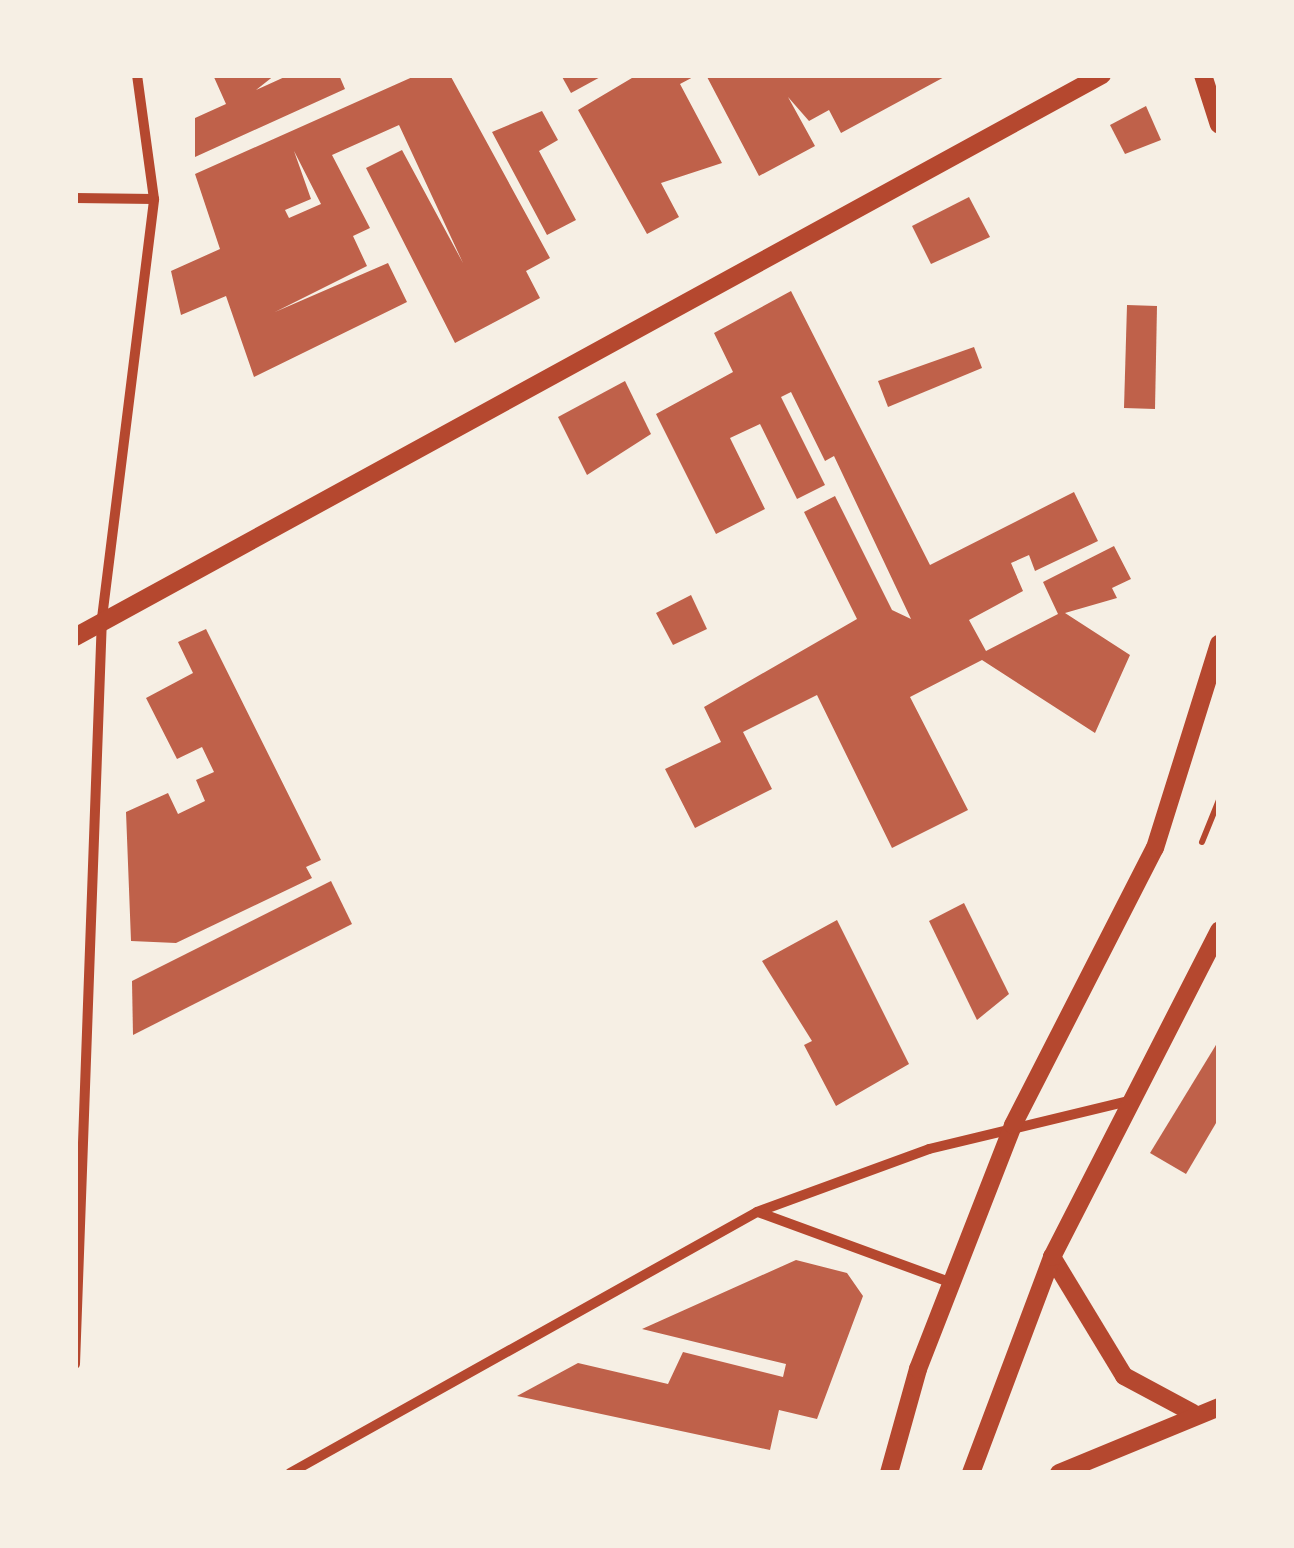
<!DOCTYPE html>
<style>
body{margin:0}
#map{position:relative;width:1294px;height:1548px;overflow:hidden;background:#f6efe4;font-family:Ubuntu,sans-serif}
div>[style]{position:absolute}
.building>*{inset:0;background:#bf614a}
.path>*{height:6px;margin:-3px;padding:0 3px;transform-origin:3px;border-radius:3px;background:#b5482f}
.minor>*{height:10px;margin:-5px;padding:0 5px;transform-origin:5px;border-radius:5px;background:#b5482f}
.tertiary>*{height:18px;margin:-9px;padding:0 9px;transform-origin:9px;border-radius:9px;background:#b5482f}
span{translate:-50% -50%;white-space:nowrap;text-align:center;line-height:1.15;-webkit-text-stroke:8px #f6efe4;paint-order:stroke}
.frame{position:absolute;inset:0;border:78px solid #f6efe4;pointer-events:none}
</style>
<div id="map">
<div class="building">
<i style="clip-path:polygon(213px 75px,275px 75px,256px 90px,289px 75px,339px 75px,345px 89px,195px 157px,195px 118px,226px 104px)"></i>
<i style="clip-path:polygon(evenodd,417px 75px,450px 75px,550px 258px,526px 271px,540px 298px,455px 343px,366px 168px,402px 150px,463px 263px,399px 125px,332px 155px,370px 228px,353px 236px,367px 266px,275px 312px,388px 263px,407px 302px,254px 377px,226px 296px,181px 315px,171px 271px,220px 249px,195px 174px,417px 75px,294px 151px,321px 204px,289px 218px,285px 210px,311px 199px,294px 151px)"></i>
<i style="clip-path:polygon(561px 75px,604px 75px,571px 93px)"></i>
<i style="clip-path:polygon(637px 75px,697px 75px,680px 84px,722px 163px,661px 183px,679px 217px,647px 234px,578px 110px)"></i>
<i style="clip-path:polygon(706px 75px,948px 75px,841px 133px,829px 110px,809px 121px,788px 97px,815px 146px,759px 176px)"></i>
<i style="clip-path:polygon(1146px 106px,1161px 140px,1125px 154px,1110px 125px)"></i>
<i style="clip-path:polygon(542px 111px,558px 140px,539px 151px,576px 220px,547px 235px,492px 132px)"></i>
<i style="clip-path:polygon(969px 197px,990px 237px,931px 264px,912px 226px)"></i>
<i style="clip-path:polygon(791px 291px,930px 565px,1074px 492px,1098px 541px,1035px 571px,1029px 555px,1011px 563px,1023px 591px,969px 620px,986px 651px,1058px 614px,1043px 582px,1114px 546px,1131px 579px,1112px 588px,1117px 598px,1065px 613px,1130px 655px,1095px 733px,982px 660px,910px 697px,968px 810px,892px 848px,817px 695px,743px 732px,772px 789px,695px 828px,665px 769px,721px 742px,704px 707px,857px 619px,804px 512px,835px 496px,892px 610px,911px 619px,834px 456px,825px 461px,791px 392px,781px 397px,825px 485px,797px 499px,760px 424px,730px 438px,765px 509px,716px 534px,656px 414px,733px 372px,714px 333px)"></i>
<i style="clip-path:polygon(1127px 305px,1157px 306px,1155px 409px,1124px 408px)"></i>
<i style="clip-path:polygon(974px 347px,982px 368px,888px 407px,878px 381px)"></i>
<i style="clip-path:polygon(625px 381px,651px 434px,587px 475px,558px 417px)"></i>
<i style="clip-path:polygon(691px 595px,707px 629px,673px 645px,656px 613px)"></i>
<i style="clip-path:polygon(206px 629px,321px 860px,306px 867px,312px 878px,176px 943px,131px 941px,126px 812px,168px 793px,178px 814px,205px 801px,196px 780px,214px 772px,202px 747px,177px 759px,146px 698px,193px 673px,178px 642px)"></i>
<i style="clip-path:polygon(331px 881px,352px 924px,133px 1035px,132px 981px)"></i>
<i style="clip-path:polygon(964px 903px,1009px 994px,977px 1020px,929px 921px)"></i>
<i style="clip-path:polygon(837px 920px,909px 1064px,836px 1106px,804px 1045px,812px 1041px,762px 961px)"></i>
<i style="clip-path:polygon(1219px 1040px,1219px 1118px,1186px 1174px,1150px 1153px)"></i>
<i style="clip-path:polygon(796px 1260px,847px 1273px,863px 1296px,817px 1419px,779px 1410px,770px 1450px,517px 1396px,578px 1363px,668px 1384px,683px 1352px,783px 1377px,786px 1364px,642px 1329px)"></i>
</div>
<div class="path">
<i style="left:1202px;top:842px;width:45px;rotate:-68deg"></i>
</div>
<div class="minor">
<i style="left:75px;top:198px;width:79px;rotate:0.7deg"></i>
<i style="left:758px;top:1212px;width:203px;rotate:20.1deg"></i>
<i style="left:75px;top:1364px;width:746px;rotate:-87.93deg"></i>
<i style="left:102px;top:618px;width:422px;rotate:-82.9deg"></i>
<i style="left:154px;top:199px;width:125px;rotate:-97.8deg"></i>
<i style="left:290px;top:1473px;width:535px;rotate:-29.2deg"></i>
<i style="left:757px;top:1212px;width:183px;rotate:-20.1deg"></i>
<i style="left:929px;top:1149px;width:210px;rotate:-13.5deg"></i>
</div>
<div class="tertiary">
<i style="left:1203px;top:75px;width:52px;rotate:72.3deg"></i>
<i style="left:75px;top:637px;width:1171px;rotate:-28.69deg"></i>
<i style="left:1052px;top:1257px;width:139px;rotate:58.8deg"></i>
<i style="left:1124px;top:1376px;width:78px;rotate:28.2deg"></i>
<i style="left:889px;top:1473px;width:108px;rotate:-74.4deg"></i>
<i style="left:918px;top:1369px;width:262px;rotate:-68.7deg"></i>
<i style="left:1013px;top:1125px;width:311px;rotate:-62.9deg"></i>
<i style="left:1155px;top:848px;width:214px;rotate:-72.6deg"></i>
<i style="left:971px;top:1473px;width:231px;rotate:-69.4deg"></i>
<i style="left:1052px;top:1257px;width:367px;rotate:-62.9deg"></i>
<i style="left:1059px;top:1473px;width:173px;rotate:-22.4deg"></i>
</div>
<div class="frame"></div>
</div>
